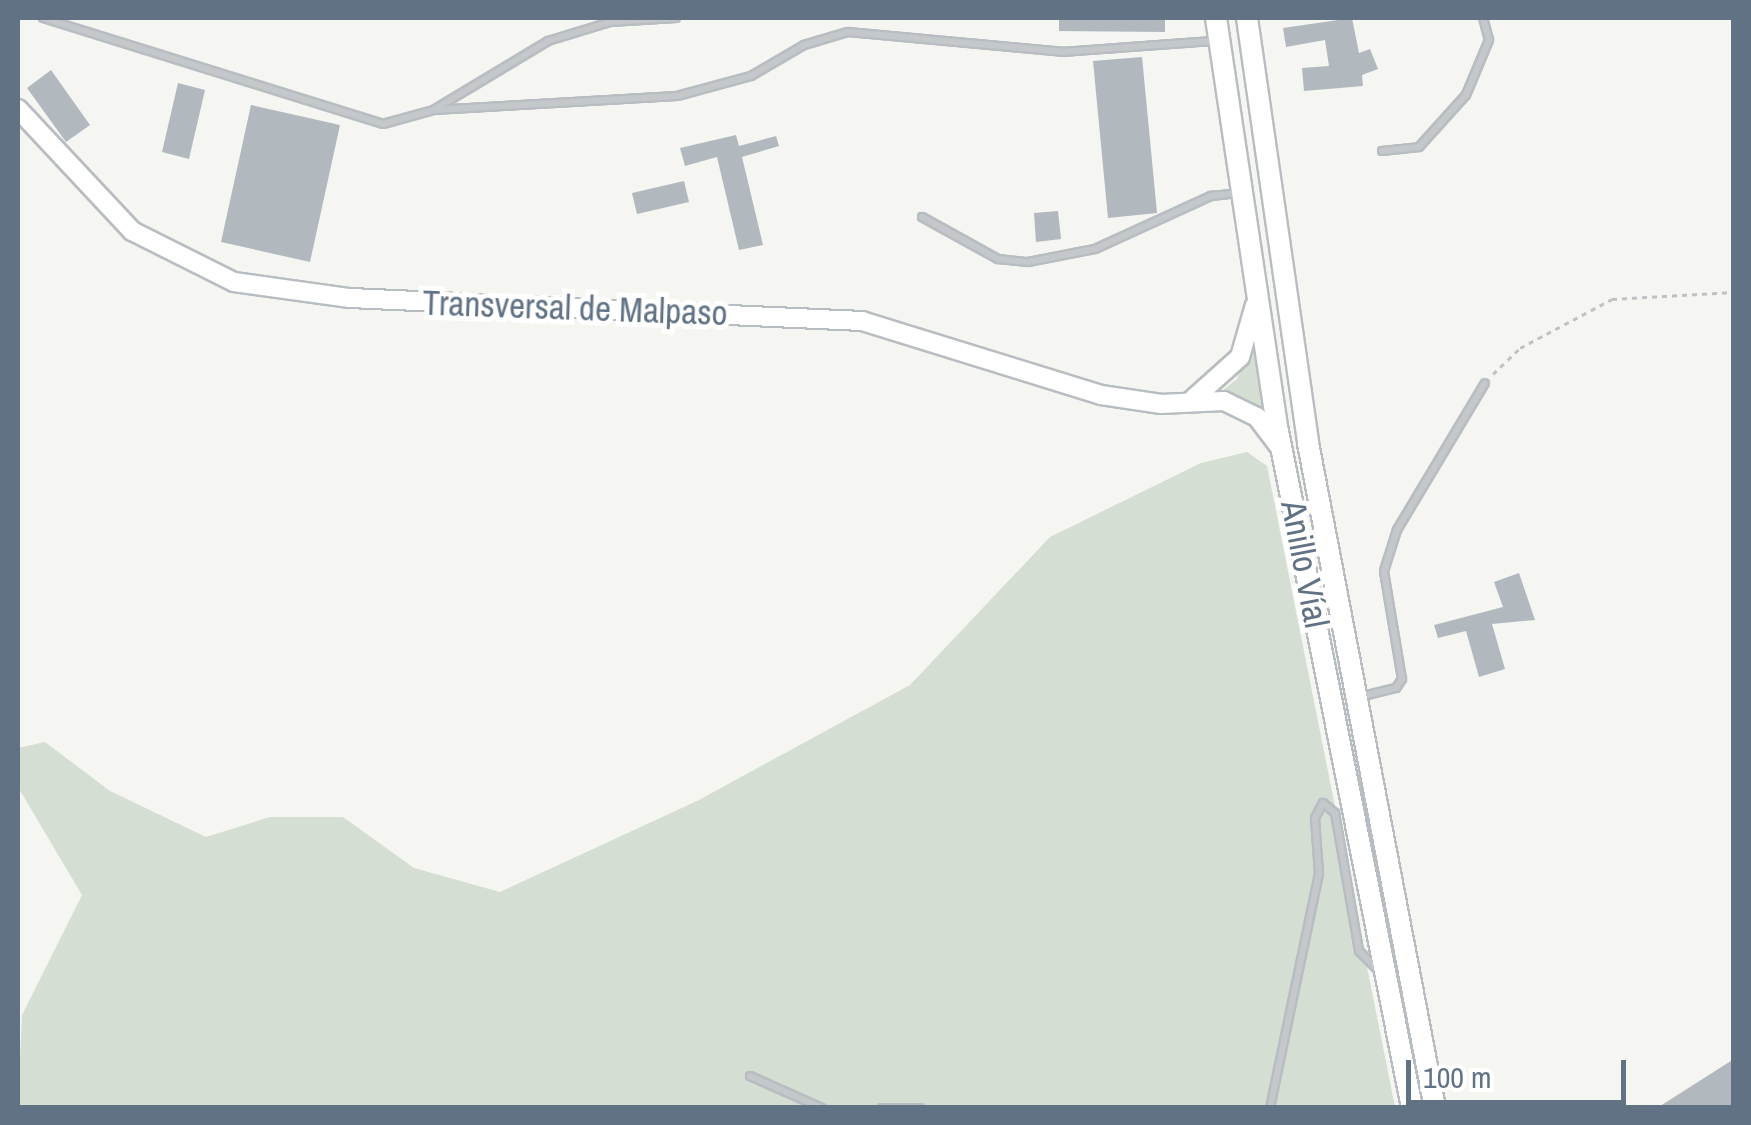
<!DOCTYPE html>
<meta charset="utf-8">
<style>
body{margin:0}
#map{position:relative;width:1751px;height:1125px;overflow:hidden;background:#f5f5f1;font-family:"Archivo Narrow",sans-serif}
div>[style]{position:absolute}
.green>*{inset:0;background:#d5ded2}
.building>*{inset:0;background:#b1b8be}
.path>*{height:2.5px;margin-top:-1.25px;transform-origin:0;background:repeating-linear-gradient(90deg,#c0c1c3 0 5px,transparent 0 10px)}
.roads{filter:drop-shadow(2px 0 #b8bdc2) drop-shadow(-2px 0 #b8bdc2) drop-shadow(0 2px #b8bdc2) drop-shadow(0 -2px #b8bdc2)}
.service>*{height:6px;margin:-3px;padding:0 3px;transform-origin:3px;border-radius:3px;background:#c4c8cb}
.secondary>*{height:18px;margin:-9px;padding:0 9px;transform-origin:9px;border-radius:9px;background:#fff}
.trunk>*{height:20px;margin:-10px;padding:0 10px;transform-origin:10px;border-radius:10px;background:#fff}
span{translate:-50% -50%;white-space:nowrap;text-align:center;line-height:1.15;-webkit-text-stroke:10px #fff;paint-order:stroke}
.street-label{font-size:35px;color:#617285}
.frame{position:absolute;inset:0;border:20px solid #617285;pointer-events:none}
.scale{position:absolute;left:1406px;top:1060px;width:220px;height:45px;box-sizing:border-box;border:5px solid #617285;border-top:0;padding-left:12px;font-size:30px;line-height:35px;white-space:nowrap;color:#617285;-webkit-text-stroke:8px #fff;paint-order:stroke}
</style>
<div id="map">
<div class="green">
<i style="clip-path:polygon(1255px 328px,1268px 421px,1250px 401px,1219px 393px,1237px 379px)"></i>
<i style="clip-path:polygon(1247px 452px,1267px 466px,1395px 1107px,18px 1108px,22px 1015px,82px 895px,18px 787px,18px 748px,45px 742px,110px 791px,206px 837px,270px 817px,343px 817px,414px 868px,500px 892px,697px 801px,910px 685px,1050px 537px,1201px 463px)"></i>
</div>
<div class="building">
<i style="clip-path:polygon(1059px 18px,1165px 18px,1165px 32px,1059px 31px)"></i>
<i style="clip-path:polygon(1352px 18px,1359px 53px,1370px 49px,1378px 69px,1362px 75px,1363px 86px,1304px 91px,1302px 68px,1329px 66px,1325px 40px,1286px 47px,1283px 28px)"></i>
<i style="clip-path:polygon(1142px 57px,1157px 213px,1108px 218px,1093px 61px)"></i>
<i style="clip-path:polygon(51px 70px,90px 125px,66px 142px,27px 88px)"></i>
<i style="clip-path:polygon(178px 83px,205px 90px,189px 159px,162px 152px)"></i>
<i style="clip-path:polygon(251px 105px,340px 125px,310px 262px,221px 242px)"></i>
<i style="clip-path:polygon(736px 135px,739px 146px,776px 136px,779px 146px,742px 157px,763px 245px,739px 250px,717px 157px,685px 166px,680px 148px)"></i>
<i style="clip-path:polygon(684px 181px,689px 202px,637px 214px,632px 193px)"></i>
<i style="clip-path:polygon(1058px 211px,1061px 239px,1036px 242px,1034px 213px)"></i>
<i style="clip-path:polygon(1519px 573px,1535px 620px,1492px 624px,1505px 669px,1479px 677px,1466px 631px,1438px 638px,1434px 625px,1503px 607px,1494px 582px)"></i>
<i style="clip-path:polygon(1734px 1059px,1734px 1108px,1657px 1108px)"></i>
</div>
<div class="path">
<i style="left:1493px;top:374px;width:37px;rotate:-44deg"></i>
<i style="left:1520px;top:348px;width:104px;rotate:-28deg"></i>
<i style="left:1612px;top:299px;width:122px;rotate:-3.3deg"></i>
</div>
<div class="roads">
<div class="service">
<i style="left:43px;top:18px;width:356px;rotate:17.3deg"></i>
<i style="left:383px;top:124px;width:53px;rotate:-15.4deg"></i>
<i style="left:434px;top:110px;width:243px;rotate:-3.3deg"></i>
<i style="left:677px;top:96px;width:77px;rotate:-15.1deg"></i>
<i style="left:751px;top:76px;width:61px;rotate:-30.3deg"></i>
<i style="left:804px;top:45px;width:46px;rotate:-16.5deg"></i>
<i style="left:848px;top:32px;width:215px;rotate:5.3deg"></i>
<i style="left:1062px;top:52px;width:151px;rotate:-4.2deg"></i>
<i style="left:435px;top:109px;width:132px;rotate:-31deg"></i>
<i style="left:548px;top:41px;width:65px;rotate:-17deg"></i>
<i style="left:610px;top:22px;width:66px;rotate:-3.5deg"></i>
<i style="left:1382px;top:151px;width:37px;rotate:-6deg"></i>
<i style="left:1419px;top:147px;width:70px;rotate:-47.9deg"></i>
<i style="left:1466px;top:95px;width:60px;rotate:-67.3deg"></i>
<i style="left:1489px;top:40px;width:23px;rotate:-105deg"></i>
<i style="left:922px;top:217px;width:87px;rotate:28.9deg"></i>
<i style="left:998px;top:259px;width:30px;rotate:6deg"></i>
<i style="left:1028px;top:262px;width:68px;rotate:-11deg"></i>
<i style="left:1095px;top:249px;width:128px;rotate:-24.6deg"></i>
<i style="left:1211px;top:196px;width:30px;rotate:-6deg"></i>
<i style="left:1359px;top:697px;width:38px;rotate:-14deg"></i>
<i style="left:1396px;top:688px;width:11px;rotate:-56deg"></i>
<i style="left:1402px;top:679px;width:109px;rotate:-99.5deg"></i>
<i style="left:1384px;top:571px;width:43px;rotate:-72.4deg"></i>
<i style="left:1397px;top:530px;width:171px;rotate:-59.1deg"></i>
<i style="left:750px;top:1076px;width:79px;rotate:24deg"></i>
<i style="left:882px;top:1108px;width:38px"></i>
<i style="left:1270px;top:1108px;width:240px;rotate:-78.2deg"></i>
<i style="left:1319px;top:873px;width:55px;rotate:-94.2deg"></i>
<i style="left:1315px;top:818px;width:17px;rotate:-62deg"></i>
<i style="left:1323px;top:803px;width:16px;rotate:40deg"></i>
<i style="left:1335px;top:813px;width:140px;rotate:80.1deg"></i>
<i style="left:1359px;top:951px;width:25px;rotate:45deg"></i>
</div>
<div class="secondary">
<i style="left:18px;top:109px;width:167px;rotate:46.9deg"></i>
<i style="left:132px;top:231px;width:114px;rotate:26.6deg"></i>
<i style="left:234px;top:282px;width:117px;rotate:7.9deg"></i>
<i style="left:350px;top:298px;width:513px;rotate:2.57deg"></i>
<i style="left:862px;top:321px;width:250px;rotate:17.2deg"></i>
<i style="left:1101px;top:395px;width:61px;rotate:8.5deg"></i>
<i style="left:1161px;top:404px;width:63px;rotate:-2.7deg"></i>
<i style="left:1224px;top:401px;width:37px;rotate:26deg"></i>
<i style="left:1257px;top:417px;width:38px;rotate:53deg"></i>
<i style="left:1193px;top:399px;width:63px;rotate:-41.8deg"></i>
<i style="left:1240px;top:357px;width:54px;rotate:-73.9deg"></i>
</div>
<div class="trunk">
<i style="left:1216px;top:18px;width:418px;rotate:81.5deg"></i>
<i style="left:1278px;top:431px;width:690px;rotate:78.8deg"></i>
<i style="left:1247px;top:18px;width:429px;rotate:81.8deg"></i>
<i style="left:1308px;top:443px;width:677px;rotate:79.19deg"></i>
</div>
</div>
<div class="street-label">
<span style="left:575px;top:308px;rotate:2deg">Transversal de Malpaso</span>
<span style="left:1305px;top:564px;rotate:79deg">Anillo Víal</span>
</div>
<div class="frame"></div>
<div class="scale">100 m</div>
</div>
